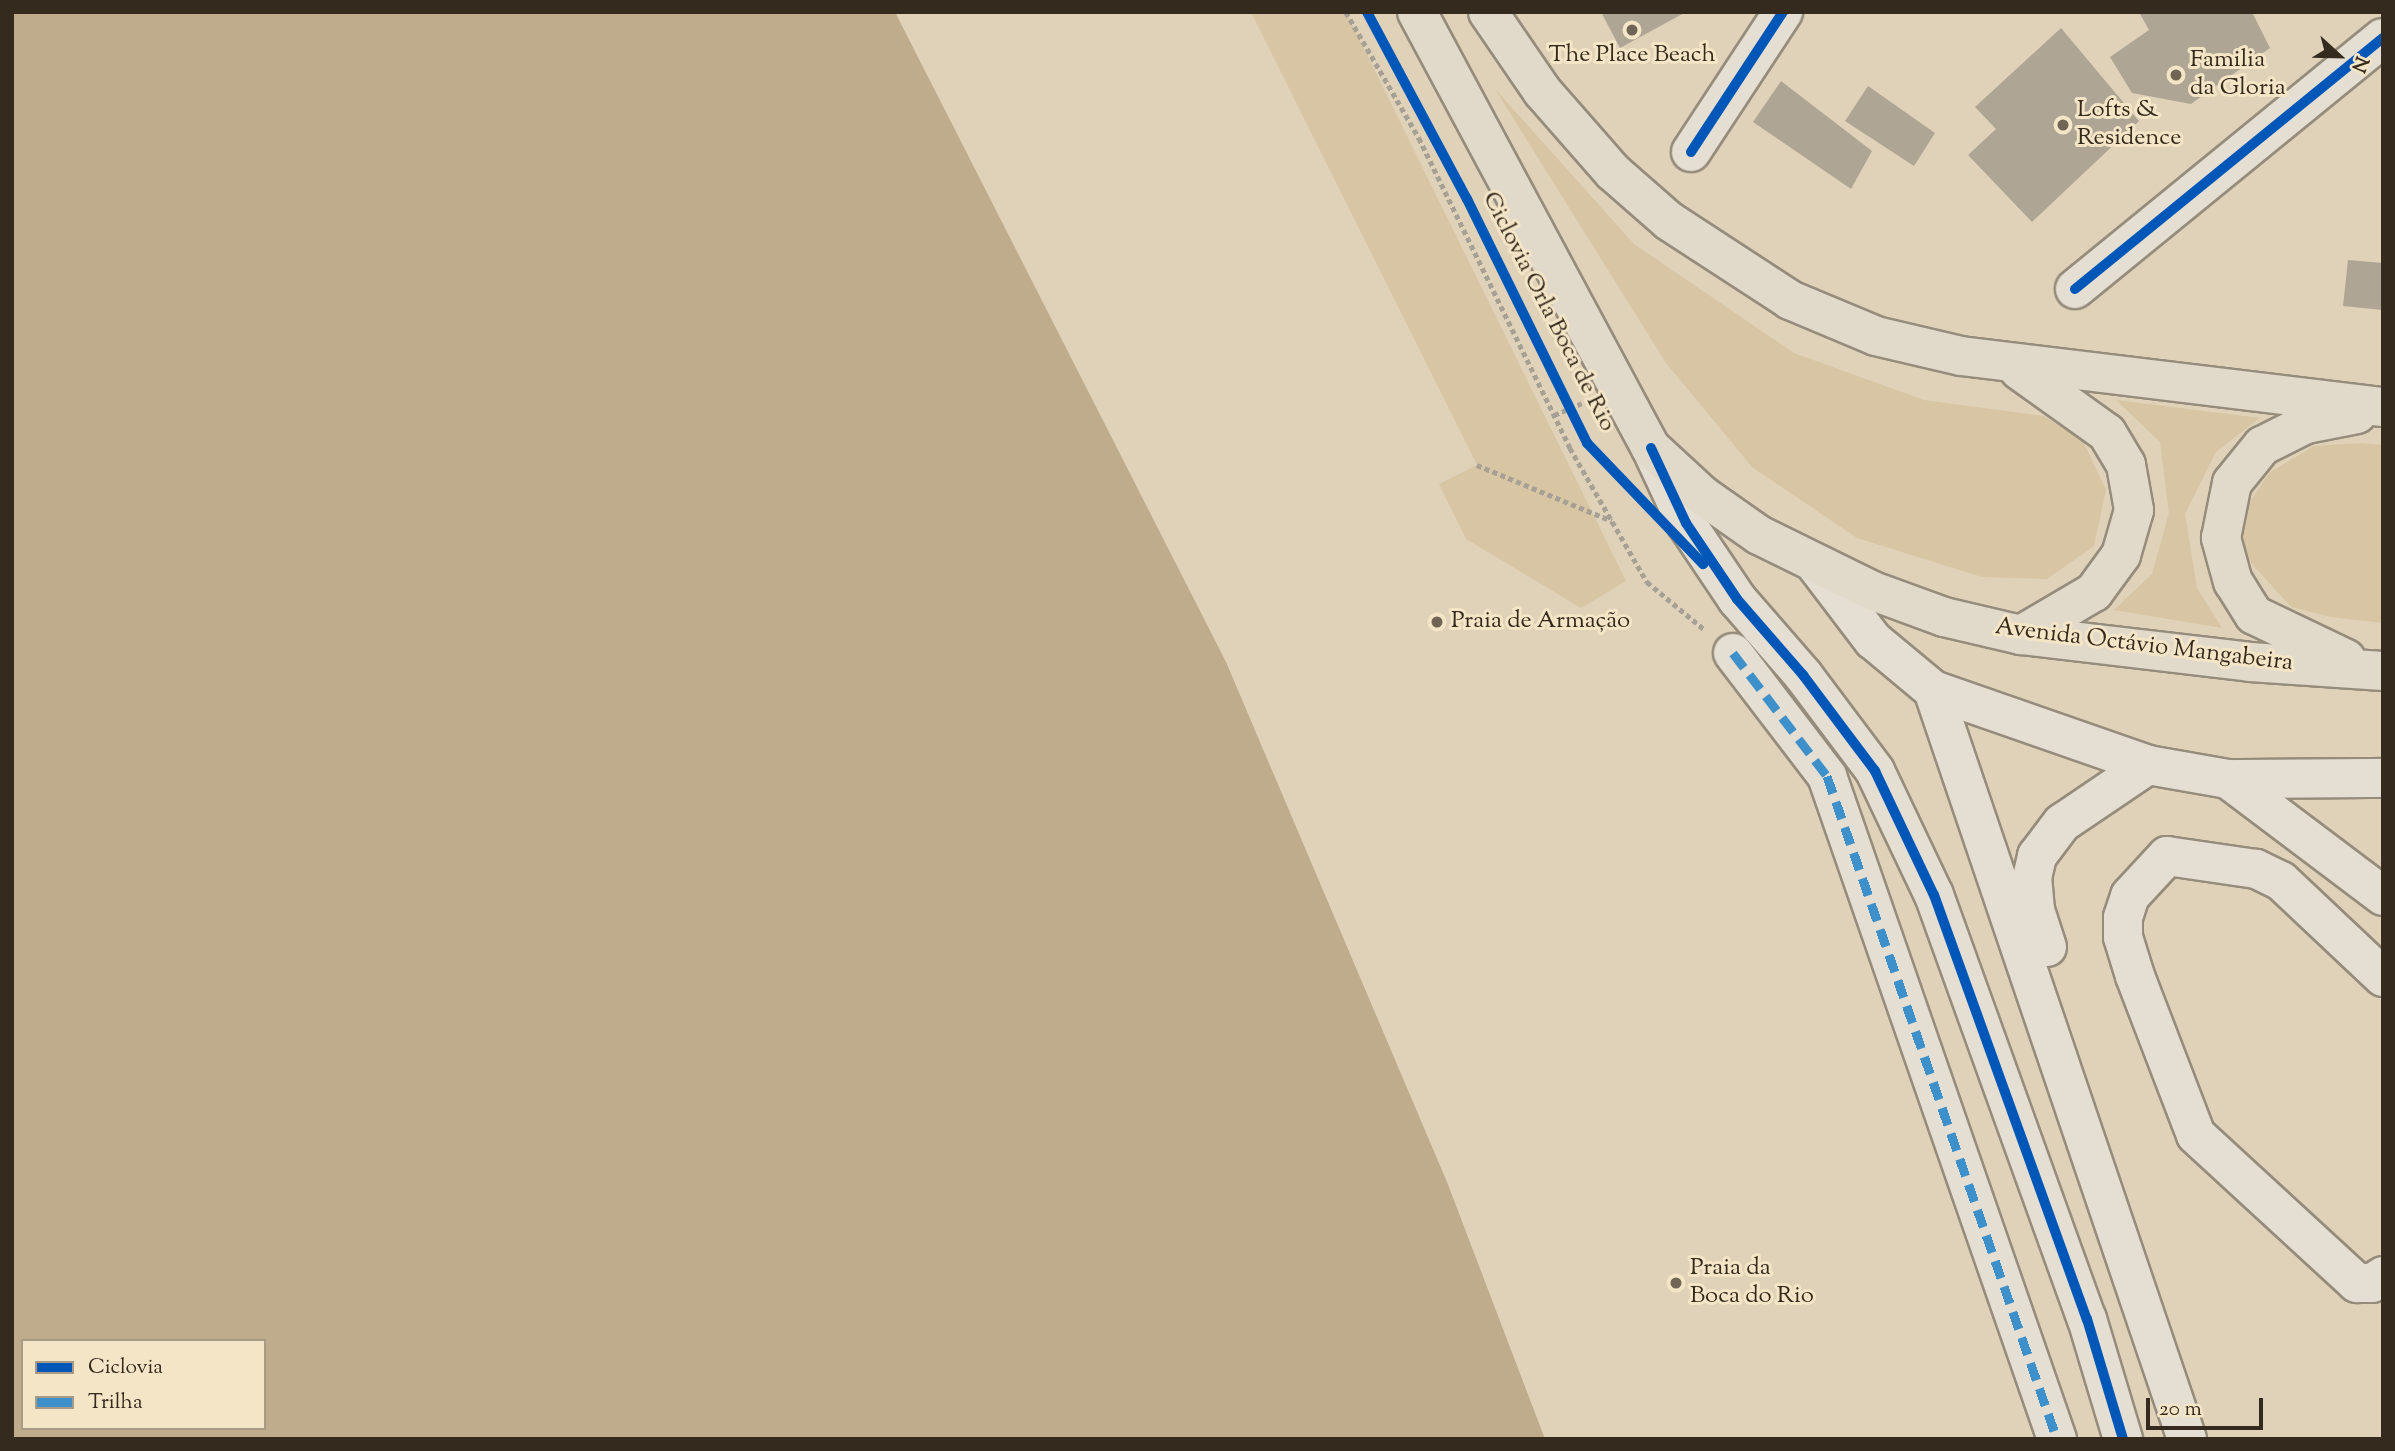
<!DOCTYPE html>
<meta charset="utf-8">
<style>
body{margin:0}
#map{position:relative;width:2395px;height:1451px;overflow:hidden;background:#e0d2b9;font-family:"Sorts Mill Goudy",serif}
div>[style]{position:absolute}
.green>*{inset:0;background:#d7c5a3}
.water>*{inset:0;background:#beac8c}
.building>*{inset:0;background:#aea594}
.path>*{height:4.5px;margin-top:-2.25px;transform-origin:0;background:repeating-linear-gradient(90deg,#a6a095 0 5px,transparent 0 8.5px)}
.roads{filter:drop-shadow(2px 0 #958c7c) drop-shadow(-2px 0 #958c7c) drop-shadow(0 2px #958c7c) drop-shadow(0 -2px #958c7c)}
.minor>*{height:38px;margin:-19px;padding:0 19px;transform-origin:19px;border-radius:19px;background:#e5ded2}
.major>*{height:38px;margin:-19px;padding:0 19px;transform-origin:19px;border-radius:19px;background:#e1d9ca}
.quiet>*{height:9px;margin-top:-4.5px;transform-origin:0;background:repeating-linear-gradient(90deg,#3d90ca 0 18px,transparent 0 27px)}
.cycleway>*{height:10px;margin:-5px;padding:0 5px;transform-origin:5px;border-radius:5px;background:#0057b8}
.dots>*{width:19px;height:19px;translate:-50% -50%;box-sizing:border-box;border:4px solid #f5e5c7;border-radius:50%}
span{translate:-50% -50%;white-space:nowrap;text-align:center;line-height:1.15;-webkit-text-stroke:6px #f5e5c7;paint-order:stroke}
.poi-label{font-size:24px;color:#342a1d}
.left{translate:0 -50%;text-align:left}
.street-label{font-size:24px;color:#342a1d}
.frame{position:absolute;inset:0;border:14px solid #342a1d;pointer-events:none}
.legend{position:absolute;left:21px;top:1339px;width:245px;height:91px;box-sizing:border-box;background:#f5e5c7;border:2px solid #a89a83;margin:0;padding:9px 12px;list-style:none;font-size:21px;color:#342a1d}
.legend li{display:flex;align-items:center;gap:14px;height:35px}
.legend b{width:35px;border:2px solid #a89a83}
.north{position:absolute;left:2304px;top:21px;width:70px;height:70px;-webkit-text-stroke:5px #f5e5c7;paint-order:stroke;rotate:112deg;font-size:19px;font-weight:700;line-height:28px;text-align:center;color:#342a1d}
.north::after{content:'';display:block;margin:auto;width:24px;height:32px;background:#342a1d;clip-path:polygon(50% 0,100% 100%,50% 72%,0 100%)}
.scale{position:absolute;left:2146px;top:1398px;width:117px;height:32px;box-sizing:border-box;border:4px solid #342a1d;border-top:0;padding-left:9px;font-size:21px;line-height:24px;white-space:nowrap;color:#342a1d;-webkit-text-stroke:5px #f5e5c7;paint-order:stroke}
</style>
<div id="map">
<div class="green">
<i style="clip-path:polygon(1251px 12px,1346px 12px,1626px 581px,1581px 608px,1466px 539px,1439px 484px,1477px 465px)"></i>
<i style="clip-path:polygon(1495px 89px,1634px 244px,1794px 353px,1924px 400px,2044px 416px,2083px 441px,2106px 490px,2094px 546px,2047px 579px,1982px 577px,1857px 538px,1752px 467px,1666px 363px)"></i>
<i style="clip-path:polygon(2116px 400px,2260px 418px,2216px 452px,2185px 514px,2197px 588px,2222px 628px,2114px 610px,2152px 574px,2169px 513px,2160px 442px)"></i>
<i style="clip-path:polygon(2361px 443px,2383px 445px,2383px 623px,2331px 617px,2291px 607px,2243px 554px,2242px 514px,2269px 473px,2314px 446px)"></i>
</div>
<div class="water">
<i style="clip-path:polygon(evenodd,12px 12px,895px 12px,1226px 662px,1447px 1182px,1545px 1439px,12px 1439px,12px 12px,23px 1341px,264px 1341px,264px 1428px,23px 1428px,23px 1341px)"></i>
</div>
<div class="building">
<i style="clip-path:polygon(1601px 12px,1686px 12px,1620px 48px)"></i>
<i style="clip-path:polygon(2139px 12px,2252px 12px,2270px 48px,2191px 104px,2132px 93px,2110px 57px,2149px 30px)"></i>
<i style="clip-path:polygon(2061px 28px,2139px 121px,2032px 222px,1968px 155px,1996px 129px,1975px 107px)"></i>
<i style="clip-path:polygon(1781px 81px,1872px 151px,1851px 189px,1753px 122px)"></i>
<i style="clip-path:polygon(1868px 86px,1935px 133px,1914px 166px,1845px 121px)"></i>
<i style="clip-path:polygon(2348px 260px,2383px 263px,2383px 310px,2343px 306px)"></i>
</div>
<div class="path">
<i style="left:1346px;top:12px;width:146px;rotate:59.9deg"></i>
<i style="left:1419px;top:138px;width:345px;rotate:64deg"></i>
<i style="left:1570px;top:448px;width:155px;rotate:60.1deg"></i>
<i style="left:1647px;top:582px;width:75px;rotate:39.6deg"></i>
<i style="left:1554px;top:415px;width:30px;rotate:-23deg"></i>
<i style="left:1477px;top:465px;width:146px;rotate:22.5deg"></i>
</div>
<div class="roads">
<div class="minor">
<i style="left:1691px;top:152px;width:168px;rotate:-56.7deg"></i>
<i style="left:2075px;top:289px;width:397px;rotate:-39.2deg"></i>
<i style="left:1651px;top:448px;width:83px;rotate:65deg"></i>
<i style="left:1686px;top:523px;width:92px;rotate:56.1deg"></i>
<i style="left:1737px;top:599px;width:101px;rotate:49deg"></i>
<i style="left:1803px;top:675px;width:120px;rotate:53.1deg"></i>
<i style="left:1875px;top:771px;width:137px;rotate:64.6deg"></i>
<i style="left:1934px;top:895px;width:451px;rotate:70.2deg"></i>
<i style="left:2087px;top:1319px;width:125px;rotate:73.3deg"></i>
<i style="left:1815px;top:564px;width:96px;rotate:52.7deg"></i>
<i style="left:1873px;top:640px;width:78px;rotate:39.8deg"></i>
<i style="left:1933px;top:690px;width:228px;rotate:19.2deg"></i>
<i style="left:2148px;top:765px;width:81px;rotate:9.9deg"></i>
<i style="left:2228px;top:779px;width:194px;rotate:37deg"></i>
<i style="left:1733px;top:653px;width:155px;rotate:52.6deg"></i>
<i style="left:1827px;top:776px;width:702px;rotate:70.87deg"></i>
<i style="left:1933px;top:690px;width:791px;rotate:71.27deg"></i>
<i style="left:2228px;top:779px;width:155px;rotate:-0.4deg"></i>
<i style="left:2047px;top:947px;width:39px;rotate:-108deg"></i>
<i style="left:2035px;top:910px;width:32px;rotate:-95deg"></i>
<i style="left:2032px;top:878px;width:23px;rotate:-77deg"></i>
<i style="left:2037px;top:856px;width:41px;rotate:-52.9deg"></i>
<i style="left:2062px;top:823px;width:104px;rotate:-34deg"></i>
<i style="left:2383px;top:977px;width:140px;rotate:-136.7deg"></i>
<i style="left:2281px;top:881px;width:28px;rotate:-154deg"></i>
<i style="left:2256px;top:869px;width:90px;rotate:-171.7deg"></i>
<i style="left:2167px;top:856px;width:54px;rotate:132.8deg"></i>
<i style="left:2130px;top:896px;width:22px;rotate:108deg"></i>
<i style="left:2123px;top:917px;width:20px;rotate:90deg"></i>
<i style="left:2123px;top:937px;width:41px;rotate:72.9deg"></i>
<i style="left:2135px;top:976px;width:170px;rotate:69deg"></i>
<i style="left:2196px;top:1135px;width:219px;rotate:42.6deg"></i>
<i style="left:2357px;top:1283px;width:15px"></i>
<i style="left:2372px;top:1283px;width:13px;rotate:-32deg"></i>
</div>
<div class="major">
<i style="left:1417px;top:12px;width:495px;rotate:61.8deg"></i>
<i style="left:1651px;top:448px;width:69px;rotate:42.7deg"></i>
<i style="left:1702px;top:495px;width:70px;rotate:35.1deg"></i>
<i style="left:1759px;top:535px;width:127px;rotate:26.2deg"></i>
<i style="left:1873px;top:591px;width:76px;rotate:20.1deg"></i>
<i style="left:1944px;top:617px;width:79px;rotate:13.2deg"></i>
<i style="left:2021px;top:635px;width:231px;rotate:6.7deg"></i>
<i style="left:2250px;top:662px;width:133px;rotate:3.9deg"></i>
<i style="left:1488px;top:12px;width:96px;rotate:55.6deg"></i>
<i style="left:1542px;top:91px;width:108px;rotate:48.8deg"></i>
<i style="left:1613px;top:172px;width:74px;rotate:41.2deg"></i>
<i style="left:1669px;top:221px;width:145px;rotate:33.1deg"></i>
<i style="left:1790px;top:300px;width:93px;rotate:22.7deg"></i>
<i style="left:1876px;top:336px;width:87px;rotate:13.2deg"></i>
<i style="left:1961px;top:356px;width:425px;rotate:6.9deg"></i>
<i style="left:2019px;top:370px;width:108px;rotate:35.6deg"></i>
<i style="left:2107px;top:433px;width:37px;rotate:59deg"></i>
<i style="left:2126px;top:465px;width:46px;rotate:79.9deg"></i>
<i style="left:2134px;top:510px;width:47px;rotate:106.1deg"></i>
<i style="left:2121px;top:555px;width:46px;rotate:126.1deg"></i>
<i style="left:2094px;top:592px;width:85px;rotate:149.5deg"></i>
<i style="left:2346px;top:659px;width:102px;rotate:-154.4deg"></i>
<i style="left:2254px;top:615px;width:39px;rotate:-122deg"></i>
<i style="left:2233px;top:582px;width:46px;rotate:-105.3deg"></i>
<i style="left:2221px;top:538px;width:56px;rotate:-78.7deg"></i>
<i style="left:2232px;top:483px;width:48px;rotate:-51deg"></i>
<i style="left:2262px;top:446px;width:49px;rotate:-26.6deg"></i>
<i style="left:2306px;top:424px;width:52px;rotate:-11.1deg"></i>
</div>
</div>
<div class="quiet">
<i style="left:1733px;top:653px;width:155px;rotate:52.6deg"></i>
<i style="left:1827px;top:776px;width:702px;rotate:70.87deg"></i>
</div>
<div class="cycleway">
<i style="left:1367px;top:12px;width:212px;rotate:61.9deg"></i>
<i style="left:1467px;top:199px;width:272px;rotate:63.8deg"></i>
<i style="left:1587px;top:443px;width:168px;rotate:46.2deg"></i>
<i style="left:1691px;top:152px;width:168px;rotate:-56.7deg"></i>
<i style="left:2075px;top:289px;width:397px;rotate:-39.2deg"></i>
<i style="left:1651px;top:448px;width:83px;rotate:65deg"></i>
<i style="left:1686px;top:523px;width:92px;rotate:56.1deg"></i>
<i style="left:1737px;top:599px;width:101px;rotate:49deg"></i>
<i style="left:1803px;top:675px;width:120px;rotate:53.1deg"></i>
<i style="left:1875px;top:771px;width:137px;rotate:64.6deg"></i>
<i style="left:1934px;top:895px;width:451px;rotate:70.2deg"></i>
<i style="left:2087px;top:1319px;width:125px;rotate:73.3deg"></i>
</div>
<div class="dots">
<i style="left:1632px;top:30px;background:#706554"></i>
<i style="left:2176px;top:75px;background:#706554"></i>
<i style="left:2063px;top:125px;background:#706554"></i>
<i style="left:1437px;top:622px;background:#706554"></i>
<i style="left:1676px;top:1283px;background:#706554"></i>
</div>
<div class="poi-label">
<span style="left:1632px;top:56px">The Place Beach</span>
<span class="left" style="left:2190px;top:75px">Familia<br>da Gloria</span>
<span class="left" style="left:2077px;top:125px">Lofts &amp;<br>Residence</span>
<span class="left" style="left:1451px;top:622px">Praia de Armação</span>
<span class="left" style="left:1690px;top:1283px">Praia da<br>Boca do Rio</span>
</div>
<div class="street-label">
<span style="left:1548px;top:312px;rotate:63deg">Ciclovia Orla Boca de Rio</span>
<span style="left:2144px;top:646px;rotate:7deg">Avenida Octávio Mangabeira</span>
</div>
<div class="frame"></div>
<ul class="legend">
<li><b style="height:9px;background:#0057b8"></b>Ciclovia</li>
<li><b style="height:9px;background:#3d90ca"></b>Trilha</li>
</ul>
<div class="north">N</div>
<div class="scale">20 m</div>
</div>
